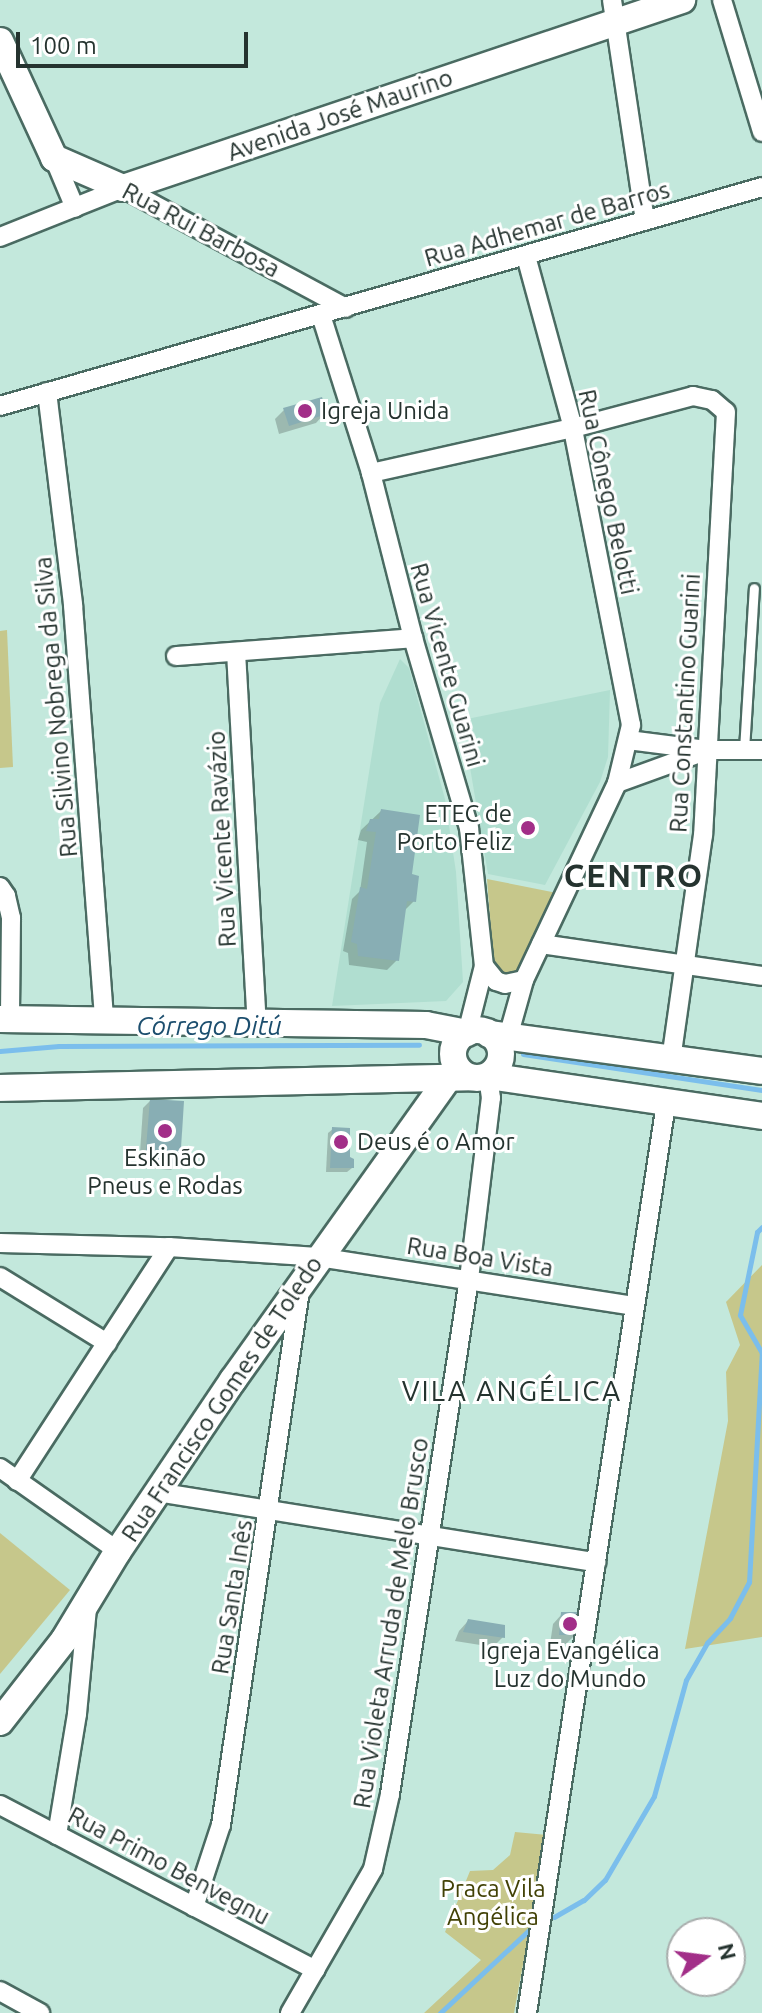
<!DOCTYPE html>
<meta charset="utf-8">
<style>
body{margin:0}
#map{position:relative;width:762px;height:2013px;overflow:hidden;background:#c3e8dc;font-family:Ubuntu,sans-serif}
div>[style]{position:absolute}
.built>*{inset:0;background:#b0ded0}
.green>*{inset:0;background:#c6c78b}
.shadow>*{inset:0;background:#0003}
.stream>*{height:5px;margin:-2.5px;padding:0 2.5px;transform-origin:2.5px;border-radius:2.5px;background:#7bbeec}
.building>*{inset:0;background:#88aeb4}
.roads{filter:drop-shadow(2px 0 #4a6b62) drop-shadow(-2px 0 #4a6b62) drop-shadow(0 2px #4a6b62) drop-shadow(0 -2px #4a6b62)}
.lane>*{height:9px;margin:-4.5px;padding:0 4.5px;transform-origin:4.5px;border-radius:4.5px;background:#fff}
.street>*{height:18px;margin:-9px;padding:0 9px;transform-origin:9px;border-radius:9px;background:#fff}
.secondary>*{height:26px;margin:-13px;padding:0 13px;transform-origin:13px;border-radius:13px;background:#fff}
.secondary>.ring{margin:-13px;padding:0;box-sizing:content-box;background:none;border:26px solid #fff;border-radius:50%}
.dots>*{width:22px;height:22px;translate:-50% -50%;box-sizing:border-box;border:4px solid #fff;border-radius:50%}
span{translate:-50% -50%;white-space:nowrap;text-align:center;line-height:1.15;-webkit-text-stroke:6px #fff;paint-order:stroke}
.street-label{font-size:24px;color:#25332f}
.poi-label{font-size:24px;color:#25332f}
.left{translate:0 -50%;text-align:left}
.right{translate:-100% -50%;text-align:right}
.park-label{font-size:24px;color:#414105}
.water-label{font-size:26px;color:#1c4e6e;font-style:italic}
.quarter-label{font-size:28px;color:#25332f;letter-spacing:2px}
.district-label{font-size:32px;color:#25332f;font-weight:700;letter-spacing:2px}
.north{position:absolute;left:666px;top:1917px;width:80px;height:80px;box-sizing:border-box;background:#fff;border:2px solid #a8adac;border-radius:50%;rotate:76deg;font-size:22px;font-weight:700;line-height:32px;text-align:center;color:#25332f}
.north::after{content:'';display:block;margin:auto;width:28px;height:36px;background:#a22e88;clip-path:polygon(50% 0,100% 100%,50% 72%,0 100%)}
.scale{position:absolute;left:16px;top:32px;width:232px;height:36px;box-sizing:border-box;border:4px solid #25332f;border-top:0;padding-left:10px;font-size:24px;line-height:28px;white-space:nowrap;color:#25332f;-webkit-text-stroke:6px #fff;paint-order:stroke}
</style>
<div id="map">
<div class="built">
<i style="clip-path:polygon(400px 659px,409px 668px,445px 799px,456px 872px,463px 982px,446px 1001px,332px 1006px,380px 703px)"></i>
<i style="clip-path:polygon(610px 690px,608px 757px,600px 782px,545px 885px,488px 874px,462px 720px)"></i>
</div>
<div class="green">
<i style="clip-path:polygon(7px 630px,13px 767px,0 768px,0 631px)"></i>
<i style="clip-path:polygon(487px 879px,557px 893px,519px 971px,509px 978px,499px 972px,493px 956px)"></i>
<i style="clip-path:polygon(762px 1265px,762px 1637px,685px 1649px,728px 1421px,726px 1372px,740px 1345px,726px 1302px)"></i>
<i style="clip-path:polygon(0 1533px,70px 1590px,0 1674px)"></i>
<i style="clip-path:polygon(515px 1832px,547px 1835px,514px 2013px,424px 2013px,481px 1960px,445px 1932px,470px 1871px,493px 1870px,510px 1855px)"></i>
</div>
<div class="shadow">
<i style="clip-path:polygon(284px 410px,325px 413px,316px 423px,279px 434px,275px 419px)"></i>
<i style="clip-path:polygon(381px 811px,410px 876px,414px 901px,405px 910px,397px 960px,387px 970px,349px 965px,348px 953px,343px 951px,352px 899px,360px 891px,367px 842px,358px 840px,361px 830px)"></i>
<i style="clip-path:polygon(150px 1101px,178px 1163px,171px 1170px,139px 1167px,143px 1108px)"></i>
<i style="clip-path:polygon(333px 1129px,352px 1168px,347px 1172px,326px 1172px,328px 1133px)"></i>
<i style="clip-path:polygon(562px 1614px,576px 1634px,566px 1644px,550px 1644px,553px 1624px)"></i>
<i style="clip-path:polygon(468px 1621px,503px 1637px,493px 1647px,455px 1641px,459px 1631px)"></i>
</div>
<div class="stream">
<i style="left:0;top:1051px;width:59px;rotate:-4.8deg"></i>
<i style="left:59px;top:1046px;width:360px;rotate:-0.2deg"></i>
<i style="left:523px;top:1054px;width:242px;rotate:8.6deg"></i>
<i style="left:554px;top:1917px;width:34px;rotate:-30deg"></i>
<i style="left:584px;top:1900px;width:29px;rotate:-44deg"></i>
<i style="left:605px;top:1880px;width:97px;rotate:-59.7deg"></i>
<i style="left:654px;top:1796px;width:120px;rotate:-74.6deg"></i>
<i style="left:686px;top:1680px;width:43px;rotate:-60.4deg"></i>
<i style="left:707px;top:1643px;width:34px;rotate:-47deg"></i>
<i style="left:730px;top:1618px;width:41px;rotate:-62.2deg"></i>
<i style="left:749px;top:1582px;width:229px;rotate:-86.8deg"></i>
<i style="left:762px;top:1353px;width:44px;rotate:-120.1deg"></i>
<i style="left:740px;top:1315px;width:85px;rotate:-78.4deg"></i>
<i style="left:757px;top:1232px;width:7px;rotate:-45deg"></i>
<i style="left:440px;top:2013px;width:123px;rotate:-43deg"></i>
</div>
<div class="building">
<i style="clip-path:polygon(322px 397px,327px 414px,289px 426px,283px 408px)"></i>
<i style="clip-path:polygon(381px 809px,420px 815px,412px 874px,419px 876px,416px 902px,407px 901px,399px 961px,358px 956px,357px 944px,351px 942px,360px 887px,367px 889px,376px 832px,366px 831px,370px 819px,379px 819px)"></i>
<i style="clip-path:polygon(150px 1099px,184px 1101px,180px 1164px,145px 1161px)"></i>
<i style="clip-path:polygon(332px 1127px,350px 1128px,350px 1157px,354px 1159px,354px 1168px,330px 1168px)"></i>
<i style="clip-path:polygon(561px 1612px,581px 1612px,578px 1635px,559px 1635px)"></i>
<i style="clip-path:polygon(468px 1619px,505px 1625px,505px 1638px,463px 1632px)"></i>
</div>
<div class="roads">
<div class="lane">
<i style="left:744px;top:750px;width:162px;rotate:-86.5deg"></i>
</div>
<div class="street">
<i style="left:612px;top:0;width:223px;rotate:81.5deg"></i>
<i style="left:722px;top:0;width:138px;rotate:73.1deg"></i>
<i style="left:54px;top:158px;width:54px;rotate:67.2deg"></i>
<i style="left:0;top:237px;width:132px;rotate:-21.7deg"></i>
<i style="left:123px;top:188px;width:253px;rotate:28.3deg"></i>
<i style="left:321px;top:315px;width:166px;rotate:72.4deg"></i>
<i style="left:371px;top:473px;width:170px;rotate:75.7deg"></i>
<i style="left:413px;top:638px;width:198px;rotate:73.6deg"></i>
<i style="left:469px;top:828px;width:139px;rotate:83.8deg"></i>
<i style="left:484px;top:966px;width:69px;rotate:104.2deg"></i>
<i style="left:47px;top:392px;width:215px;rotate:83deg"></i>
<i style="left:73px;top:605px;width:416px;rotate:85.7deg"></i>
<i style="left:0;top:406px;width:793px;rotate:-16.03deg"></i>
<i style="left:371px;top:473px;width:207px;rotate:-12.6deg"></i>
<i style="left:573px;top:428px;width:124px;rotate:-14.9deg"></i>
<i style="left:693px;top:396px;width:19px;rotate:12deg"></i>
<i style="left:712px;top:400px;width:18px;rotate:41deg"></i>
<i style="left:726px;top:412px;width:424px;rotate:93.1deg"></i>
<i style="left:703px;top:835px;width:227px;rotate:98.1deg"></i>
<i style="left:236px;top:652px;width:372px;rotate:86.8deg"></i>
<i style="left:176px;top:656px;width:238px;rotate:-4.3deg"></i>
<i style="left:628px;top:740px;width:79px;rotate:7.3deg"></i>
<i style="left:706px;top:750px;width:56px"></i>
<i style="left:617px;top:783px;width:88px;rotate:-19.9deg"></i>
<i style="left:0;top:887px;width:11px;rotate:56deg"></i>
<i style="left:6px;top:896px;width:23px;rotate:77deg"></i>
<i style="left:11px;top:918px;width:100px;rotate:90.6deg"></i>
<i style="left:541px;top:944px;width:223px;rotate:8.2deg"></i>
<i style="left:484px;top:966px;width:19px;rotate:51deg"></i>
<i style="left:496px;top:981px;width:9px;rotate:18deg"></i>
<i style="left:505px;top:984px;width:19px;rotate:-12deg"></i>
<i style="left:508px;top:1037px;width:59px;rotate:-74.3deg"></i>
<i style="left:524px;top:980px;width:218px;rotate:-64.7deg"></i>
<i style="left:617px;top:783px;width:60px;rotate:-76.4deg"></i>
<i style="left:631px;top:725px;width:303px;rotate:-101.1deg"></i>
<i style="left:573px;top:428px;width:178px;rotate:-105.3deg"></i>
<i style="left:0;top:1243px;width:169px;rotate:1.4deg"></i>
<i style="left:169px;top:1247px;width:149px;rotate:3.8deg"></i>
<i style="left:318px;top:1257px;width:320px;rotate:8.8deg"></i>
<i style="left:0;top:1277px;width:126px;rotate:31.7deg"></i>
<i style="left:0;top:1468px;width:144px;rotate:35.1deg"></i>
<i style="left:17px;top:1481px;width:279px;rotate:-57deg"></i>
<i style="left:157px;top:1492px;width:445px;rotate:9.1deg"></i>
<i style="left:0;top:1805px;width:356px;rotate:27.6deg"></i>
<i style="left:57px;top:1835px;width:123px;rotate:-80.6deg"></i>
<i style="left:77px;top:1714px;width:106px;rotate:-84.6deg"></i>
<i style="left:194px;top:1907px;width:86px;rotate:-71.8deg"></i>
<i style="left:221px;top:1825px;width:541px;rotate:-81.6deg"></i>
<i style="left:0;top:1991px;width:46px;rotate:28.8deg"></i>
<i style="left:290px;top:2013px;width:166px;rotate:-60deg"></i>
<i style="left:373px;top:1869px;width:77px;rotate:-77.2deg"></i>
<i style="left:390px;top:1794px;width:521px;rotate:-81.28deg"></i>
<i style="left:469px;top:1279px;width:182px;rotate:-83.1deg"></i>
<i style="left:491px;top:1098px;width:22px;rotate:-98deg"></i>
<i style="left:527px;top:2013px;width:920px;rotate:-81.31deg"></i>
</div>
<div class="secondary">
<i style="left:0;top:41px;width:129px;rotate:65.2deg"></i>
<i style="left:54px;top:158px;width:75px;rotate:23.5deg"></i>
<i style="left:123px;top:188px;width:590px;rotate:-18.59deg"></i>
<i style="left:0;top:1019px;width:426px;rotate:0.8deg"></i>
<i style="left:426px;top:1025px;width:42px;rotate:11deg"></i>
<i class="ring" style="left:453px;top:1030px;width:22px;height:22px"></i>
<i style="left:489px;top:1034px;width:275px;rotate:7.7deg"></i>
<i style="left:488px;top:1076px;width:277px;rotate:8.3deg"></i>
<i style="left:0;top:1088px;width:469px;rotate:-1.3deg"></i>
<i style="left:0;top:1722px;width:104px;rotate:-52deg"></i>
<i style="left:64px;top:1640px;width:104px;rotate:-58.8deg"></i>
<i style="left:118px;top:1551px;width:206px;rotate:-56.1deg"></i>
<i style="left:233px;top:1380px;width:372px;rotate:-54.5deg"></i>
</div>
</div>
<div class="dots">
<i style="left:305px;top:411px;background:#a22e88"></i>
<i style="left:528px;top:828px;background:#a22e88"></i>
<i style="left:165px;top:1131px;background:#a22e88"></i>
<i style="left:341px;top:1142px;background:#a22e88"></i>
<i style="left:570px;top:1624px;background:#a22e88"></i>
</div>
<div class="street-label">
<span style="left:340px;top:115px;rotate:-19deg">Avenida José Maurino</span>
<span style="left:547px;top:224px;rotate:-16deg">Rua Adhemar de Barros</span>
<span style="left:201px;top:230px;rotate:28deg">Rua Rui Barbosa</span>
<span style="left:608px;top:492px;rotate:78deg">Rua Cônego Belotti</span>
<span style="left:447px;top:665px;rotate:74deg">Rua Vicente Guarini</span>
<span style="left:685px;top:703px;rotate:-87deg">Rua Constantino Guarini</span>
<span style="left:56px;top:707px;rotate:-95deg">Rua Silvino Nobrega da Silva</span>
<span style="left:222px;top:839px;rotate:-93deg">Rua Vicente Ravázio</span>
<span style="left:480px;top:1257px;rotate:9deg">Rua Boa Vista</span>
<span style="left:222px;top:1399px;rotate:-56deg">Rua Francisco Gomes de Toledo</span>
<span style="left:232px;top:1597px;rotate:-81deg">Rua Santa Inês</span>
<span style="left:391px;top:1623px;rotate:-81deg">Rua Violeta Arruda de Melo Brusco</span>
<span style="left:169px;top:1866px;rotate:28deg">Rua Primo Benvegnu</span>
</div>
<div class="poi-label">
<span class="left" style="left:321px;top:411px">Igreja Unida</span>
<span class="right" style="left:512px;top:828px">ETEC de<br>Porto Feliz</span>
<span class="left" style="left:357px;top:1142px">Deus é o Amor</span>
<span style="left:165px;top:1172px">Eskinão<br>Pneus e Rodas</span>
<span style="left:570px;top:1665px">Igreja Evangélica<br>Luz do Mundo</span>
</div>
<div class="park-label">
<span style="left:493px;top:1903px">Praca Vila<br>Angélica</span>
</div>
<div class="water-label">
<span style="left:209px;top:1026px">Córrego Ditú</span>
</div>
<div class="quarter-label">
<span style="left:512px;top:1391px">VILA ANGÉLICA</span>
</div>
<div class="district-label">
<span style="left:634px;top:875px">CENTRO</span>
</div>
<div class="north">N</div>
<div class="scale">100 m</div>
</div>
